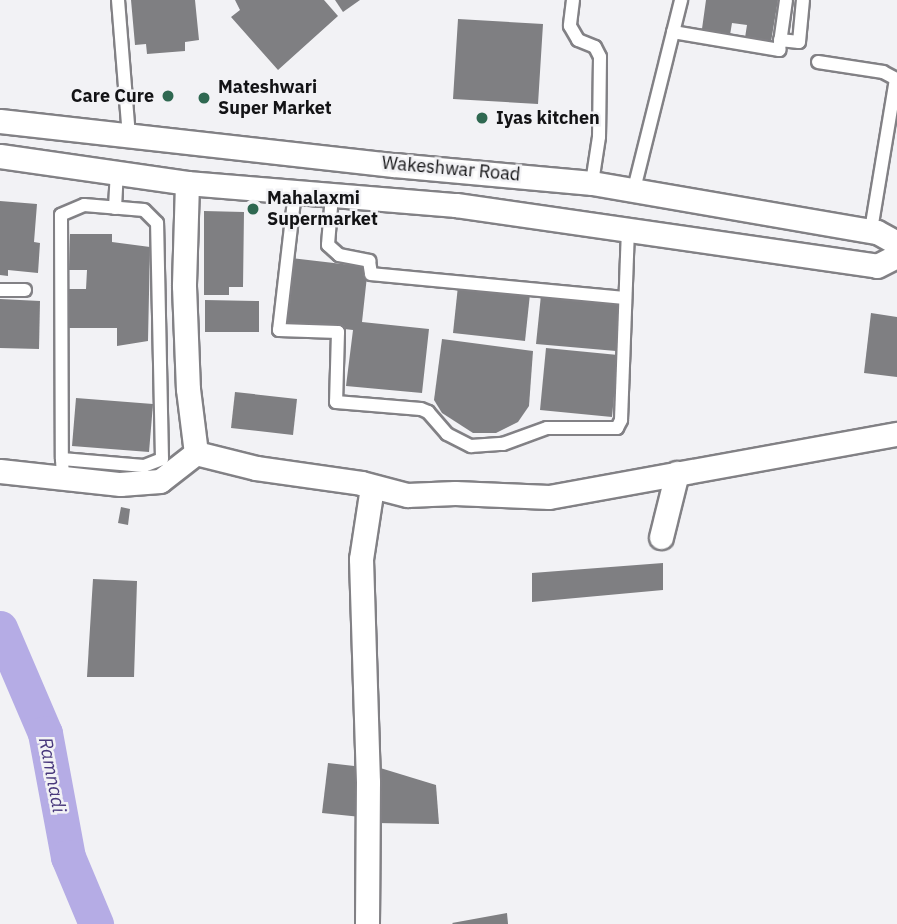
<!DOCTYPE html>
<style>
body{margin:0}
#map{position:relative;width:897px;height:924px;overflow:hidden;background:#f2f2f5;font-family:"IBM Plex Sans",sans-serif}
div>[style]{position:absolute}
.river>*{height:35px;margin:-17.5px;padding:0 17.5px;transform-origin:17.5px;border-radius:17.5px;background:#b5ace5}
.building>*{inset:0;background:#7f7f82}
.roads{filter:drop-shadow(2px 0 #828185) drop-shadow(-2px 0 #828185) drop-shadow(0 2px #828185) drop-shadow(0 -2px #828185)}
.service>*{height:12px;margin:-6px;padding:0 6px;transform-origin:6px;border-radius:6px;background:#fff}
.minor>*{height:23px;margin:-11.5px;padding:0 11.5px;transform-origin:11.5px;border-radius:11.5px;background:#fff}
.dots>*{width:19px;height:19px;translate:-50% -50%;box-sizing:border-box;border:4px solid #f2f2f5;border-radius:50%}
span{translate:-50% -50%;white-space:nowrap;text-align:center;line-height:1.15;-webkit-text-stroke:5px #f2f2f5;paint-order:stroke}
.poi-label{font-size:18px;color:#131315;font-weight:700}
.left{translate:0 -50%;text-align:left}
.right{translate:-100% -50%;text-align:right}
.street-label{font-size:18px;color:#131315}
.water-label{font-size:19px;color:#48387c;font-style:italic}
</style>
<div id="map">
<div class="river">
<i style="left:0;top:628px;width:114px;rotate:66.8deg"></i>
<i style="left:45px;top:733px;width:126px;rotate:79.5deg"></i>
<i style="left:68px;top:857px;width:73px;rotate:67.3deg"></i>
</div>
<div class="building">
<i style="clip-path:polygon(131px 0,195px 0,199px 40px,185px 42px,185px 51px,147px 54px,146px 44px,135px 45px)"></i>
<i style="clip-path:polygon(235px 0,324px 0,338px 16px,278px 70px,231px 17px,240px 10px)"></i>
<i style="clip-path:polygon(335px 0,360px 0,343px 12px)"></i>
<i style="clip-path:polygon(706px 0,778px 0,770px 48px,744px 44px,747px 25px,732px 23px,729px 41px,701px 36px)"></i>
<i style="clip-path:polygon(458px 19px,543px 24px,538px 104px,453px 99px)"></i>
<i style="clip-path:polygon(0 201px,37px 204px,34px 242px,40px 243px,38px 273px,8px 270px,8px 276px,0 275px)"></i>
<i style="clip-path:polygon(204px 211px,244px 212px,243px 287px,229px 287px,229px 295px,204px 295px)"></i>
<i style="clip-path:polygon(70px 234px,112px 234px,112px 242px,150px 247px,148px 341px,117px 346px,117px 328px,68px 328px,69px 289px,86px 289px,87px 270px,69px 270px)"></i>
<i style="clip-path:polygon(291px 258px,368px 267px,362px 322px,429px 329px,422px 393px,346px 386px,353px 330px,284px 322px)"></i>
<i style="clip-path:polygon(458px 286px,530px 294px,525px 341px,453px 333px)"></i>
<i style="clip-path:polygon(541px 295px,619px 304px,616px 351px,536px 344px)"></i>
<i style="clip-path:polygon(0 299px,40px 301px,39px 349px,0 348px)"></i>
<i style="clip-path:polygon(205px 300px,259px 301px,259px 332px,205px 332px)"></i>
<i style="clip-path:polygon(871px 313px,897px 317px,897px 377px,864px 373px)"></i>
<i style="clip-path:polygon(442px 339px,533px 351px,529px 406px,518px 422px,496px 433px,473px 433px,442px 413px,434px 400px)"></i>
<i style="clip-path:polygon(546px 348px,618px 355px,612px 417px,540px 410px)"></i>
<i style="clip-path:polygon(235px 392px,297px 399px,293px 435px,231px 428px)"></i>
<i style="clip-path:polygon(76px 398px,153px 404px,149px 452px,72px 446px)"></i>
<i style="clip-path:polygon(121px 507px,130px 509px,128px 525px,118px 523px)"></i>
<i style="clip-path:polygon(663px 563px,663px 590px,532px 602px,532px 573px)"></i>
<i style="clip-path:polygon(93px 579px,137px 581px,134px 677px,87px 677px)"></i>
<i style="clip-path:polygon(328px 763px,363px 767px,361px 817px,322px 813px)"></i>
<i style="clip-path:polygon(377px 767px,436px 785px,439px 824px,375px 823px)"></i>
<i style="clip-path:polygon(507px 913px,508px 924px,453px 924px,452px 923px)"></i>
</div>
<div class="roads">
<div class="service">
<i style="left:118px;top:0;width:136px;rotate:85.4deg"></i>
<i style="left:573px;top:0;width:26px;rotate:97deg"></i>
<i style="left:570px;top:26px;width:16px;rotate:60deg"></i>
<i style="left:578px;top:40px;width:18px;rotate:22deg"></i>
<i style="left:595px;top:47px;width:11px;rotate:63deg"></i>
<i style="left:600px;top:57px;width:80px;rotate:90.7deg"></i>
<i style="left:599px;top:137px;width:47px;rotate:98.7deg"></i>
<i style="left:673px;top:32px;width:108px;rotate:9.6deg"></i>
<i style="left:779px;top:50px;width:50px;rotate:-82deg"></i>
<i style="left:780px;top:40px;width:19px;rotate:6deg"></i>
<i style="left:799px;top:42px;width:42px;rotate:-84.6deg"></i>
<i style="left:818px;top:62px;width:66px;rotate:8.7deg"></i>
<i style="left:883px;top:72px;width:15px;rotate:28deg"></i>
<i style="left:896px;top:79px;width:153px;rotate:99.4deg"></i>
<i style="left:634px;top:189px;width:195px;rotate:-76deg"></i>
<i style="left:295px;top:192px;width:139px;rotate:96.6deg"></i>
<i style="left:279px;top:330px;width:59px;rotate:1.9deg"></i>
<i style="left:338px;top:332px;width:70px;rotate:91.6deg"></i>
<i style="left:336px;top:402px;width:85px;rotate:4.7deg"></i>
<i style="left:421px;top:409px;width:8px;rotate:23deg"></i>
<i style="left:428px;top:412px;width:29px;rotate:49deg"></i>
<i style="left:447px;top:434px;width:27px;rotate:27deg"></i>
<i style="left:471px;top:446px;width:32px;rotate:-4deg"></i>
<i style="left:503px;top:444px;width:47px;rotate:-20deg"></i>
<i style="left:547px;top:428px;width:70px"></i>
<i style="left:617px;top:428px;width:9px;rotate:-63deg"></i>
<i style="left:621px;top:420px;width:192px;rotate:-87.9deg"></i>
<i style="left:332px;top:195px;width:50px;rotate:94.6deg"></i>
<i style="left:328px;top:245px;width:15px;rotate:42deg"></i>
<i style="left:339px;top:255px;width:31px;rotate:11deg"></i>
<i style="left:369px;top:261px;width:13px;rotate:81deg"></i>
<i style="left:371px;top:274px;width:254px;rotate:5.4deg"></i>
<i style="left:115px;top:208px;width:35px;rotate:-87deg"></i>
<i style="left:0;top:290px;width:25px"></i>
<i style="left:62px;top:459px;width:82px;rotate:4.9deg"></i>
<i style="left:144px;top:466px;width:19px;rotate:-21deg"></i>
<i style="left:162px;top:459px;width:236px;rotate:-91.2deg"></i>
<i style="left:157px;top:223px;width:18px;rotate:-135deg"></i>
<i style="left:144px;top:210px;width:60px;rotate:-175.2deg"></i>
<i style="left:84px;top:205px;width:25px;rotate:157deg"></i>
<i style="left:61px;top:215px;width:244px;rotate:89.8deg"></i>
<i style="left:62px;top:459px;width:19px;rotate:87deg"></i>
</div>
<div class="minor">
<i style="left:0;top:121px;width:396px;rotate:6.4deg"></i>
<i style="left:394px;top:165px;width:199px;rotate:5.2deg"></i>
<i style="left:592px;top:183px;width:289px;rotate:9.8deg"></i>
<i style="left:877px;top:232px;width:23px;rotate:29deg"></i>
<i style="left:0;top:156px;width:189px;rotate:8.2deg"></i>
<i style="left:187px;top:183px;width:270px;rotate:4.7deg"></i>
<i style="left:456px;top:205px;width:425px;rotate:8.2deg"></i>
<i style="left:877px;top:266px;width:22px;rotate:-27deg"></i>
<i style="left:187px;top:183px;width:103px;rotate:91.7deg"></i>
<i style="left:184px;top:286px;width:103px;rotate:87.8deg"></i>
<i style="left:188px;top:389px;width:64px;rotate:82.9deg"></i>
<i style="left:196px;top:453px;width:62px;rotate:14deg"></i>
<i style="left:256px;top:468px;width:106px;rotate:8.1deg"></i>
<i style="left:361px;top:483px;width:48px;rotate:14.6deg"></i>
<i style="left:407px;top:495px;width:48px;rotate:-2.4deg"></i>
<i style="left:455px;top:493px;width:94px;rotate:2.4deg"></i>
<i style="left:549px;top:497px;width:354px;rotate:-10.3deg"></i>
<i style="left:0;top:471px;width:121px;rotate:6.2deg"></i>
<i style="left:120px;top:484px;width:40px;rotate:-4.3deg"></i>
<i style="left:160px;top:481px;width:46px;rotate:-37.9deg"></i>
<i style="left:661px;top:537px;width:66px;rotate:-76deg"></i>
<i style="left:367px;top:924px;width:142px;rotate:-89.6deg"></i>
<i style="left:368px;top:782px;width:223px;rotate:-91.8deg"></i>
<i style="left:361px;top:559px;width:73px;rotate:-81.3deg"></i>
</div>
</div>
<div class="dots">
<i style="left:168px;top:96px;background:#2f6851"></i>
<i style="left:204px;top:98px;background:#2f6851"></i>
<i style="left:482px;top:118px;background:#2f6851"></i>
<i style="left:253px;top:209px;background:#2f6851"></i>
</div>
<div class="poi-label">
<span class="left" style="left:218px;top:98px">Mateshwari<br>Super Market</span>
<span class="right" style="left:154px;top:96px">Care Cure</span>
<span class="left" style="left:496px;top:118px">Iyas kitchen</span>
<span class="left" style="left:267px;top:209px">Mahalaxmi<br>Supermarket</span>
</div>
<div class="street-label">
<span style="left:451px;top:169px;rotate:5deg">Wakeshwar Road</span>
</div>
<div class="water-label">
<span style="left:52px;top:775px;rotate:79deg">Ramnadi</span>
</div>
</div>
